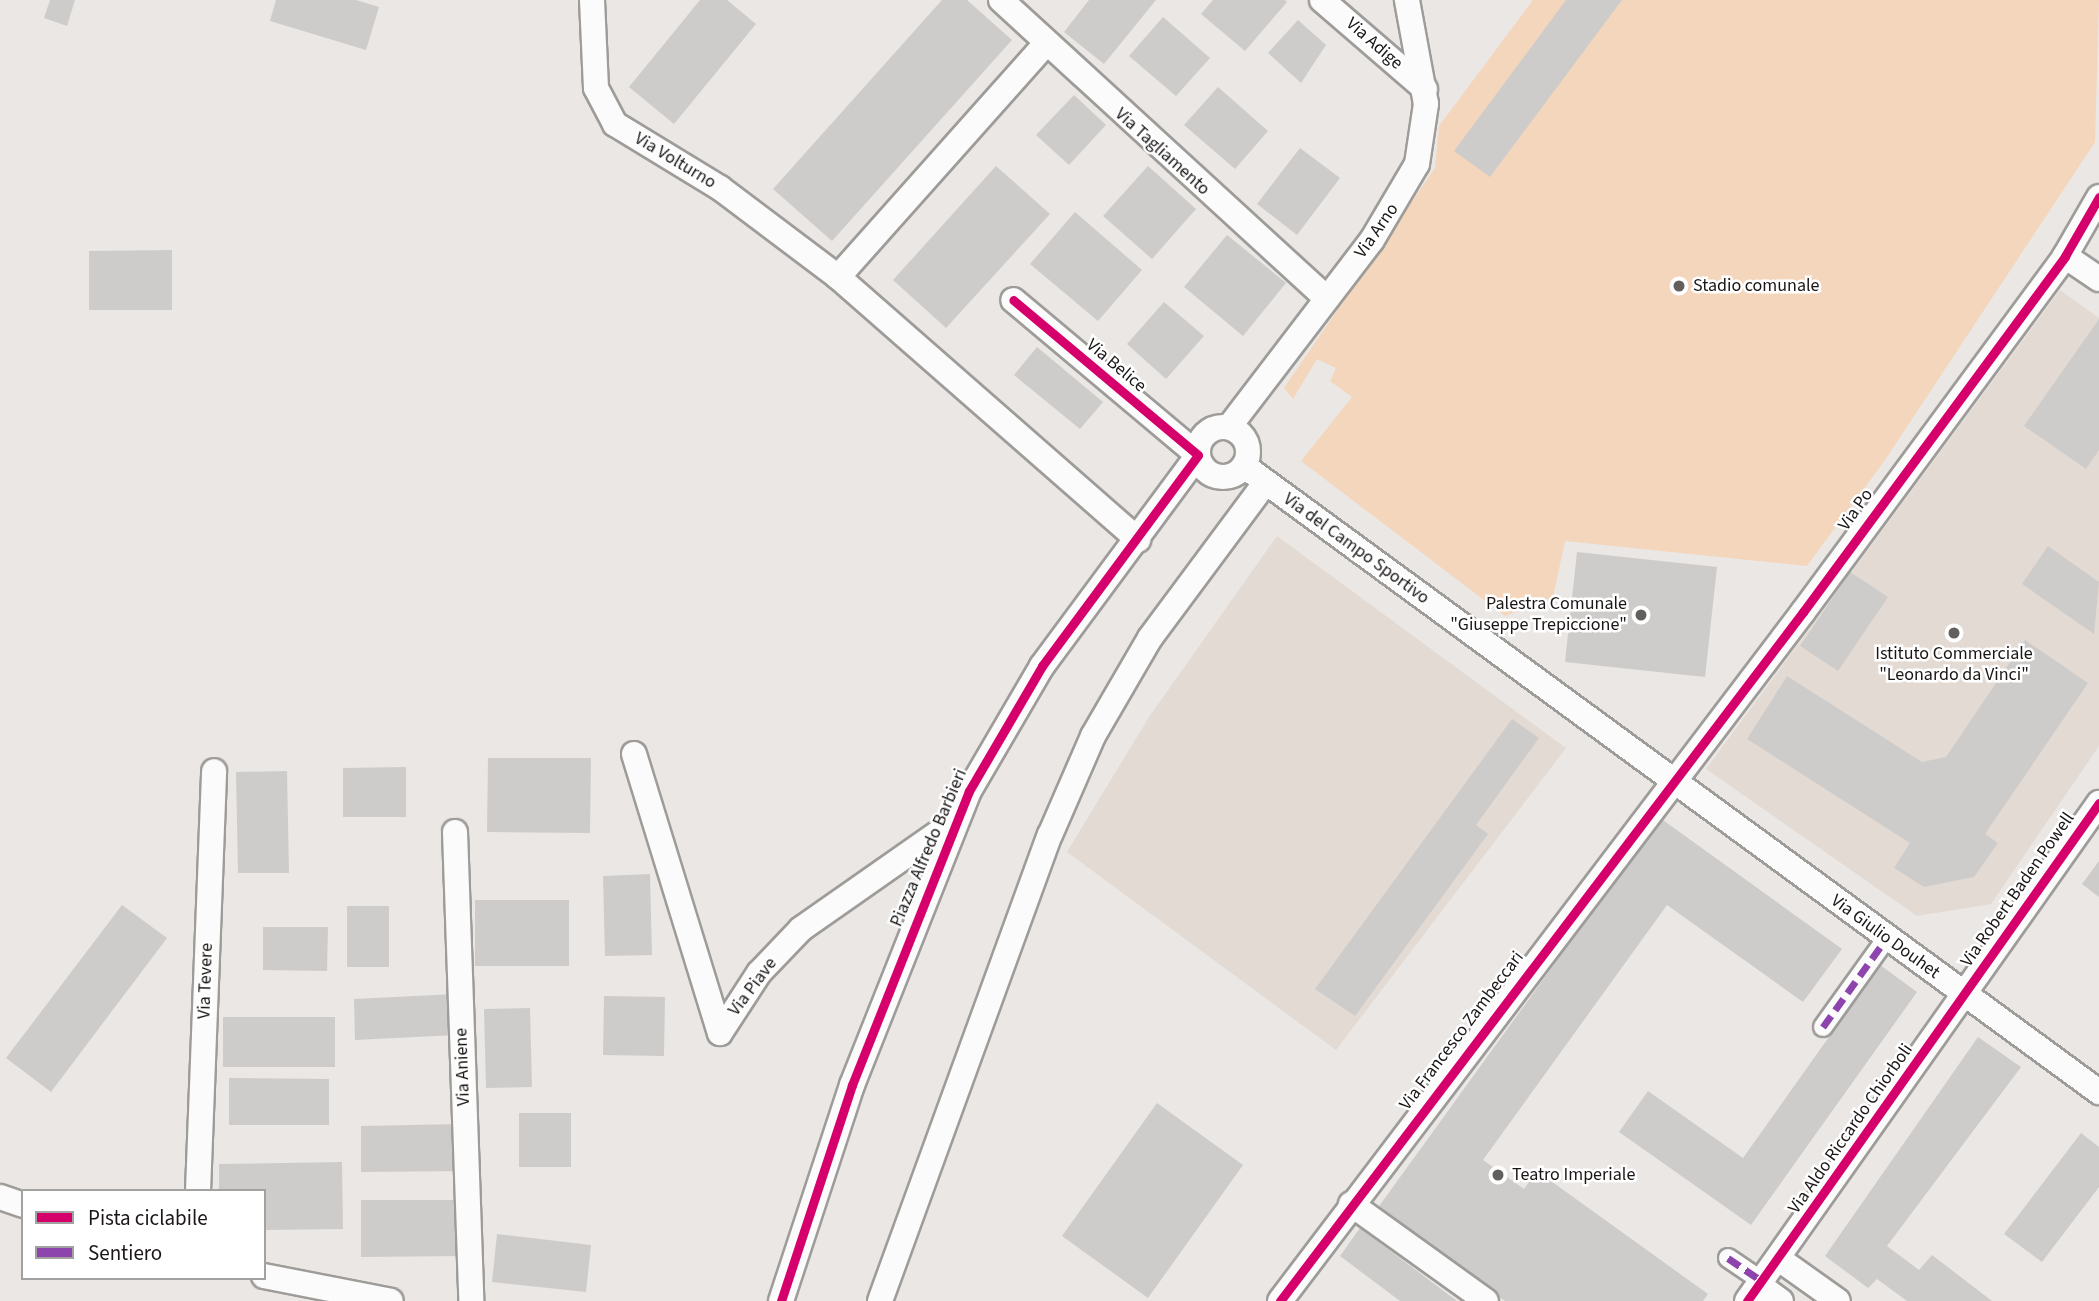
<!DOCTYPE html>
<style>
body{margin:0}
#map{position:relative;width:2099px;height:1301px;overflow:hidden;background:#eae7e4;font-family:"Source Sans 3",sans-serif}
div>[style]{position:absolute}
.built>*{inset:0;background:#e3dad3}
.green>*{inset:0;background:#f4d6bc}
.building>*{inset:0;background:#ceccca}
.roads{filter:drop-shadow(2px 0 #9e9c99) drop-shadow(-2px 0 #9e9c99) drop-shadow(0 2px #9e9c99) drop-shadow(0 -2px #9e9c99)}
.pedestrian>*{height:18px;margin:-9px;padding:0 9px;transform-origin:9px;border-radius:9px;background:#fcfbfb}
.minor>*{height:24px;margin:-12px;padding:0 12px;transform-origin:12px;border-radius:12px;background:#fcfbfb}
.minor>.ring{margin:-12px;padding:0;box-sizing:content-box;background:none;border:24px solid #fcfbfb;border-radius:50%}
.quiet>*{height:7px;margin-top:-3.5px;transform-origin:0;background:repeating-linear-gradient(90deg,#8e44ad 0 14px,transparent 0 21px)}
.cycleway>*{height:9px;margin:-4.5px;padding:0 4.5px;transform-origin:4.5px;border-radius:4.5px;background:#d6006c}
.dots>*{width:19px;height:19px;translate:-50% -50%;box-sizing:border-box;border:4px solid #fff;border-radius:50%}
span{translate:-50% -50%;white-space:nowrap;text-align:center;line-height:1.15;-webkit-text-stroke:5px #fff;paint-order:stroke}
.street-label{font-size:18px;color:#191615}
.poi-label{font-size:18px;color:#191615}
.left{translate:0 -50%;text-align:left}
.right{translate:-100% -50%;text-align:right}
.legend{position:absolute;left:21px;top:1189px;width:245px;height:91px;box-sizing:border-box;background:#fff;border:2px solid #a3a2a1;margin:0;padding:9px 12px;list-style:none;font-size:21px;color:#191615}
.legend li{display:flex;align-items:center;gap:14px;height:35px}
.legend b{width:35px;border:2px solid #a3a2a1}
</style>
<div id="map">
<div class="built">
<i style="clip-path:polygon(2060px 290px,2099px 318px,2099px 746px,1991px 904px,1917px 916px,1706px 769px)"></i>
<i style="clip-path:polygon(1277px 536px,1566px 748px,1336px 1050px,1067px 852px,1149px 717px)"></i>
</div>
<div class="green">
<i style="clip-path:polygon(1533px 0,2099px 0,2095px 142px,1885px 460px,1807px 566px,1565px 541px,1553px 597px,1505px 616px,1301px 461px,1352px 397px,1330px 381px,1336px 368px,1317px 359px,1293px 399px,1284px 388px,1435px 168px,1439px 126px)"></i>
</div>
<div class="building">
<i style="clip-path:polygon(50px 0,75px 0,67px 26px,44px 18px)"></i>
<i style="clip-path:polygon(276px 0,356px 0,379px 7px,366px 50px,270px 21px)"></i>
<i style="clip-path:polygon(700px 0,727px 0,756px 24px,674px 124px,629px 87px)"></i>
<i style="clip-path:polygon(942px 0,967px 0,1012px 40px,832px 241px,773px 189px)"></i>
<i style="clip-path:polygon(1089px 0,1156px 0,1104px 64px,1064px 32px)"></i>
<i style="clip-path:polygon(1213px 0,1285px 0,1287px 2px,1245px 51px,1201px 14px)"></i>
<i style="clip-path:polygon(1566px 0,1622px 0,1490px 177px,1454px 151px)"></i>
<i style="clip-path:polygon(1163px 17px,1210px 58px,1176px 96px,1129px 56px)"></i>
<i style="clip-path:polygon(1298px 20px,1326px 45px,1301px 83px,1268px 53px)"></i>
<i style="clip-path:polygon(1218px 87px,1268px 131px,1235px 169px,1184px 125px)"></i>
<i style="clip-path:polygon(1074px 95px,1106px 125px,1069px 165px,1036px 135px)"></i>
<i style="clip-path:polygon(1300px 148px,1340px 178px,1297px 235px,1257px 204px)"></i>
<i style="clip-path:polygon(996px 166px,1050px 214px,946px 328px,893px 280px)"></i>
<i style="clip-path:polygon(1148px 166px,1196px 209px,1152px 259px,1103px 216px)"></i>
<i style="clip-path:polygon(1075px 212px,1142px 270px,1098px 321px,1030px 264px)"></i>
<i style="clip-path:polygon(1227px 235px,1286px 283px,1243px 336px,1184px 287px)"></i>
<i style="clip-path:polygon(172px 250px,172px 310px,89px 310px,89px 251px)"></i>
<i style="clip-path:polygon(1164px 302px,1204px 336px,1166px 379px,1127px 344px)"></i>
<i style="clip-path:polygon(2099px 319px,2099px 450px,2086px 469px,2024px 426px)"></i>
<i style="clip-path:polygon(1037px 347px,1103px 402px,1080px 429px,1014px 375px)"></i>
<i style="clip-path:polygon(2048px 546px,2099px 582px,2094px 634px,2022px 584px)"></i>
<i style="clip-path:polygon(1577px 552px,1717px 567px,1705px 677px,1565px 662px)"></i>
<i style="clip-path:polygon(1850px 572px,1888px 597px,1838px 671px,1800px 646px)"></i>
<i style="clip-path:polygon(2025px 640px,2088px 683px,1985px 834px,1998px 843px,1974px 877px,1924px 887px,1894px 868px,1910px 843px,1747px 739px,1787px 676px,1922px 762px,1946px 757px)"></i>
<i style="clip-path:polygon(1512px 719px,1539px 738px,1476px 825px,1488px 834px,1355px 1016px,1315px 989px)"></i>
<i style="clip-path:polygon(488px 758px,591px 758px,590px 833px,487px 832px)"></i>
<i style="clip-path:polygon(406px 767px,406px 817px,343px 817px,343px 768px)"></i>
<i style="clip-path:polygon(287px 771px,289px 873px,238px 873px,236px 772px)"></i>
<i style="clip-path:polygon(1660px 818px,1842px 949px,1803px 1002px,1667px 905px,1483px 1160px,1524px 1189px,1537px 1171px,1708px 1294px,1703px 1301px,1505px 1301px,1377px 1209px)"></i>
<i style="clip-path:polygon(2099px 861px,2099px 897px,2082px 884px)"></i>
<i style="clip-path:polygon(650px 874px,652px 955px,605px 956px,603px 876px)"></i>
<i style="clip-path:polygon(475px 900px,569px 900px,569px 966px,475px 966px)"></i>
<i style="clip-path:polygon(122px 905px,167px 938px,51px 1092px,6px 1058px)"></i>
<i style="clip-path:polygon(347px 906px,389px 906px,389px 967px,347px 967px)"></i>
<i style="clip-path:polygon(263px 927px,328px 927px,327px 971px,263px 970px)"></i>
<i style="clip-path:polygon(1880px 965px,1917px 992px,1751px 1225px,1619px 1132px,1648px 1091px,1743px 1158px)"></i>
<i style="clip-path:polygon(455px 994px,457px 1035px,355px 1040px,354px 999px)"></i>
<i style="clip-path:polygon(604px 996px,665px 997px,664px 1056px,603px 1055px)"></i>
<i style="clip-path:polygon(530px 1008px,532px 1087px,486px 1088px,484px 1009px)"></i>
<i style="clip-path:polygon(223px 1017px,335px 1017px,335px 1067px,223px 1067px)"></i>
<i style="clip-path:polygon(1978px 1037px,2021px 1067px,1887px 1246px,1919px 1270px,1932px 1255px,1992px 1301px,1907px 1301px,1877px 1279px,1868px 1288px,1825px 1256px)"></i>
<i style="clip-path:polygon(229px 1078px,329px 1079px,329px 1125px,229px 1125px)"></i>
<i style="clip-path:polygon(1157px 1103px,1243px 1165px,1148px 1298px,1062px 1236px)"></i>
<i style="clip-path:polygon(519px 1113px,571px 1113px,571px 1167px,519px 1167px)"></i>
<i style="clip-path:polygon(461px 1124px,462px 1171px,361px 1172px,361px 1126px)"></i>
<i style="clip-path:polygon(2081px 1133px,2099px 1147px,2099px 1187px,2042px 1262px,2004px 1234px)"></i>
<i style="clip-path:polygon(342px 1162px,343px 1229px,264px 1230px,264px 1191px,219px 1191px,219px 1164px)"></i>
<i style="clip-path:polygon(361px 1200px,463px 1200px,463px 1256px,361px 1257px)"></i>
<i style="clip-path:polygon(1360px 1228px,1457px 1301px,1400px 1301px,1340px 1256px)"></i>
<i style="clip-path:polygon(497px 1234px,591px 1245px,586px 1292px,492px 1282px)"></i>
</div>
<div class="roads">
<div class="pedestrian">
<i style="left:1823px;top:1027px;width:108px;rotate:-54.4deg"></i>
<i style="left:1728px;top:1258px;width:41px;rotate:34.1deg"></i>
</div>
<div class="minor">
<i style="left:592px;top:0;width:88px;rotate:87.4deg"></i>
<i style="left:596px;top:88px;width:41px;rotate:62.2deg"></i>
<i style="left:615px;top:124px;width:123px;rotate:31.4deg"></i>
<i style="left:720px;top:188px;width:148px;rotate:37deg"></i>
<i style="left:838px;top:277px;width:399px;rotate:41.2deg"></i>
<i style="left:1001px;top:0;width:442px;rotate:42.5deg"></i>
<i style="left:1322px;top:0;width:136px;rotate:40.8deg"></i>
<i style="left:2065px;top:256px;width:41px;rotate:34.1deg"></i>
<i style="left:838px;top:277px;width:310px;rotate:-48.3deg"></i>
<i style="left:1229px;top:427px;width:235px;rotate:-52.6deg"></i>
<i style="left:1372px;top:240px;width:88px;rotate:-59.4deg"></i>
<i style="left:1417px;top:164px;width:61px;rotate:-81.5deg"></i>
<i style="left:1426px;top:104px;width:106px;rotate:-100.4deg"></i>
<i class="ring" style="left:1198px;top:427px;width:26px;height:26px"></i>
<i style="left:1244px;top:466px;width:1060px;rotate:36.21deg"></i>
<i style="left:634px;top:754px;width:292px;rotate:72.9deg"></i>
<i style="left:720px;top:1033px;width:72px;rotate:-57deg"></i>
<i style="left:759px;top:973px;width:61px;rotate:-46.3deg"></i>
<i style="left:801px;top:929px;width:187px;rotate:-35deg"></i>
<i style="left:455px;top:832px;width:469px;rotate:88deg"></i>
<i style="left:198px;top:1191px;width:420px;rotate:-87.8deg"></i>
<i style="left:0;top:1197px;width:24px;rotate:19deg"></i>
<i style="left:1351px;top:1204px;width:166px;rotate:35.7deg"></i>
<i style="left:1779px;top:1259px;width:72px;rotate:35.4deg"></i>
<i style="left:264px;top:1276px;width:129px;rotate:11.1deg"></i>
<i style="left:1759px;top:1285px;width:27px;rotate:36deg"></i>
<i style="left:781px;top:1301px;width:227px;rotate:-71.8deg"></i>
<i style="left:852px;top:1085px;width:316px;rotate:-68.3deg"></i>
<i style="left:969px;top:791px;width:145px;rotate:-59.7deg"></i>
<i style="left:1042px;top:666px;width:262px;rotate:-53.5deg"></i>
<i style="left:1198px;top:455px;width:241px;rotate:-140deg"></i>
<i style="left:880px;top:1301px;width:496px;rotate:-70deg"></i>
<i style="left:1050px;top:835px;width:108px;rotate:-66.5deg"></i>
<i style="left:1093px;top:736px;width:113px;rotate:-59.8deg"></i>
<i style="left:1150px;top:638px;width:193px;rotate:-53.4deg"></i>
<i style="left:1280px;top:1301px;width:865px;rotate:-52.8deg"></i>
<i style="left:1803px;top:612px;width:442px;rotate:-53.6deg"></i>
<i style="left:2065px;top:256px;width:68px;rotate:-60deg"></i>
<i style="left:1747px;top:1301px;width:610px;rotate:-54.75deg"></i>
</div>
</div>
<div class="quiet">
<i style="left:1823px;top:1027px;width:108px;rotate:-54.4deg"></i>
<i style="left:1728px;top:1258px;width:41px;rotate:34.1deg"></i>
</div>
<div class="cycleway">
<i style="left:781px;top:1301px;width:227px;rotate:-71.8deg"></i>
<i style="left:852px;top:1085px;width:316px;rotate:-68.3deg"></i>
<i style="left:969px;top:791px;width:145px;rotate:-59.7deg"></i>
<i style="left:1042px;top:666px;width:262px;rotate:-53.5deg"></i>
<i style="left:1198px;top:455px;width:241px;rotate:-140deg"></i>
<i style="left:1280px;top:1301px;width:865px;rotate:-52.8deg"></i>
<i style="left:1803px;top:612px;width:442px;rotate:-53.6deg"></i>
<i style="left:2065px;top:256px;width:68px;rotate:-60deg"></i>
<i style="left:1747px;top:1301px;width:610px;rotate:-54.75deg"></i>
</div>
<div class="dots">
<i style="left:1679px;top:286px;background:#625f5d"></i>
<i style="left:1641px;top:615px;background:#625f5d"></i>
<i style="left:1954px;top:633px;background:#625f5d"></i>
<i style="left:1498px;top:1175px;background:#625f5d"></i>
</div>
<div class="street-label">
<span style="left:1374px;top:44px;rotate:41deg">Via Adige</span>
<span style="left:1162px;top:152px;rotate:42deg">Via Tagliamento</span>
<span style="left:675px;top:161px;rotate:31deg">Via Volturno</span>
<span style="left:1377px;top:231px;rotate:-55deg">Via Arno</span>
<span style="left:1116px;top:366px;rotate:40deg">Via Belice</span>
<span style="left:1856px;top:510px;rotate:-55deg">Via Po</span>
<span style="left:1356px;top:549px;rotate:36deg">Via del Campo Sportivo</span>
<span style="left:929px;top:848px;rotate:-67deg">Piazza Alfredo Barbieri</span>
<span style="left:2018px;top:890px;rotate:-55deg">Via Robert Baden Powell</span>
<span style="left:1885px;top:937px;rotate:36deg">Via Giulio Douhet</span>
<span style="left:206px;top:981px;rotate:-88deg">Via Tevere</span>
<span style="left:753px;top:987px;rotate:-53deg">Via Piave</span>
<span style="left:1462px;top:1031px;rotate:-53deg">Via Francesco Zambeccari</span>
<span style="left:463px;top:1067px;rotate:-92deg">Via Aniene</span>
<span style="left:1851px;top:1129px;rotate:-55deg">Via Aldo Riccardo Chiorboli</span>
</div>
<div class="poi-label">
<span class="left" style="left:1693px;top:286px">Stadio comunale</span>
<span class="right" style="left:1627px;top:615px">Palestra Comunale<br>"Giuseppe Trepiccione"</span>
<span style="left:1954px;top:665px">Istituto Commerciale<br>"Leonardo da Vinci"</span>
<span class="left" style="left:1512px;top:1175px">Teatro Imperiale</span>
</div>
<ul class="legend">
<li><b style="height:9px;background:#d6006c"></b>Pista ciclabile</li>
<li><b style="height:9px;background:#8e44ad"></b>Sentiero</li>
</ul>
</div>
